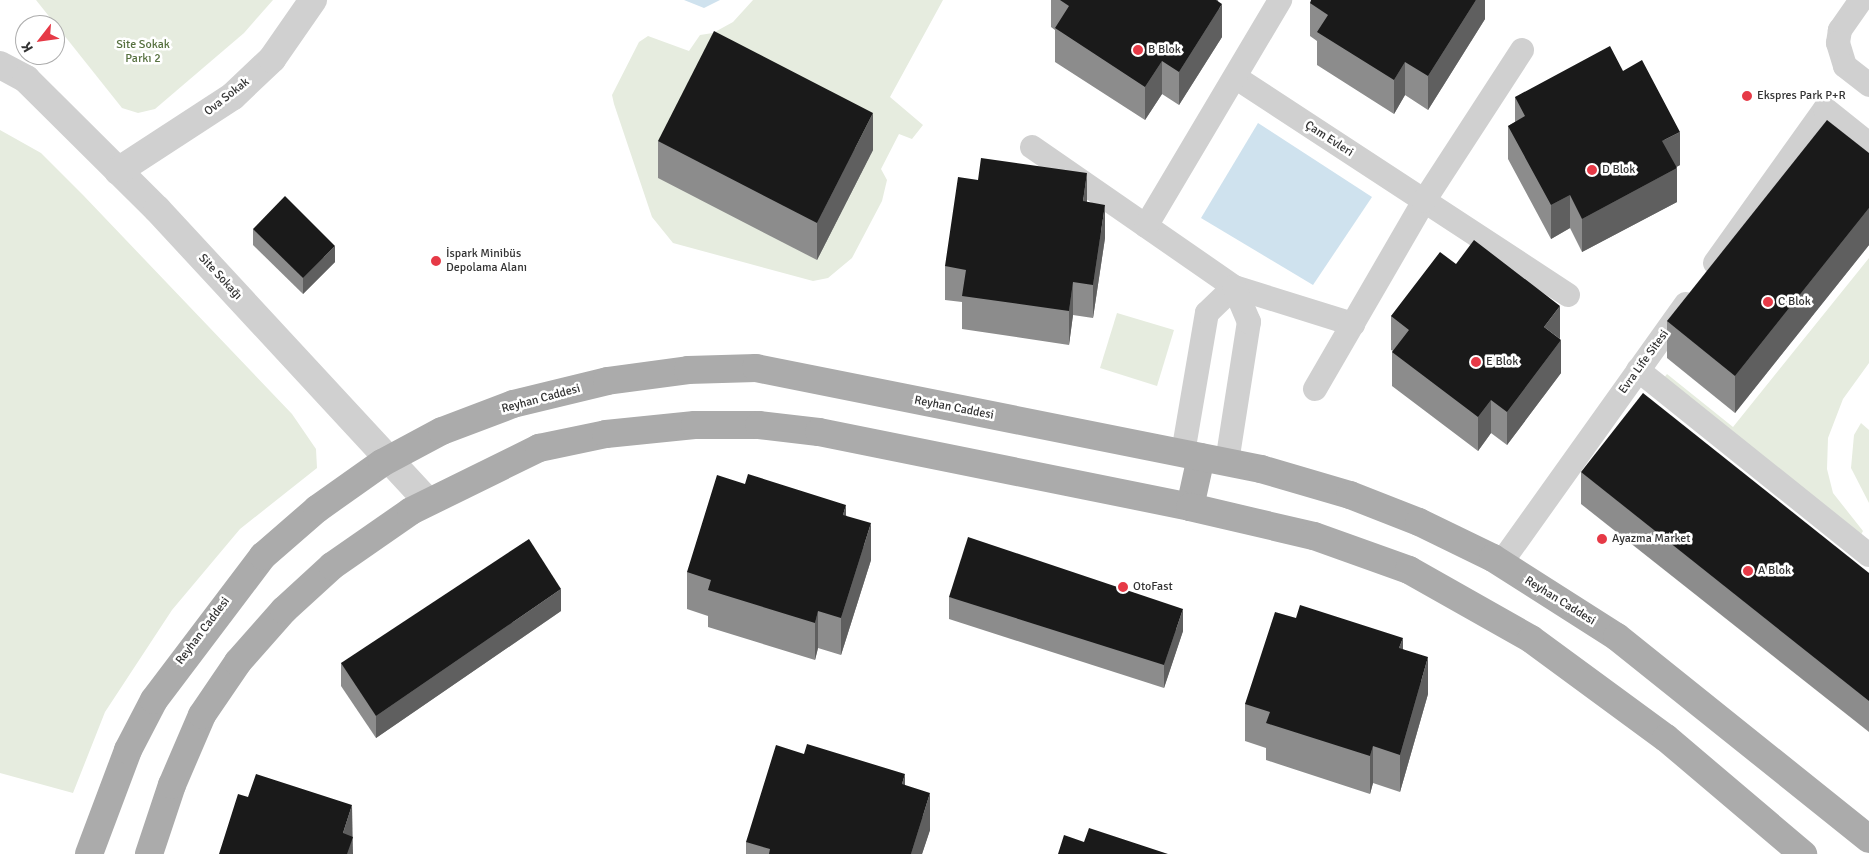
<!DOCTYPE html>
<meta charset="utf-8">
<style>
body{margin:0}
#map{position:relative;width:1869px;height:854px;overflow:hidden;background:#fff;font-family:Signika,sans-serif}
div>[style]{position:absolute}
.green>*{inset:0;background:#e6ecdf}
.water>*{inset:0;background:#cfe2ee}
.service>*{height:24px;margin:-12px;padding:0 12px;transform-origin:12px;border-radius:12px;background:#d0d0d0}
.minor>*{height:28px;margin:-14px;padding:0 14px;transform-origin:14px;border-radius:14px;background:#d0d0d0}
.primary>*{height:28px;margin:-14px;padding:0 14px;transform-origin:14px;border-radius:14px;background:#ababab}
.wall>*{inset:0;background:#8c8c8c}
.shaded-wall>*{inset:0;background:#5f5f5f}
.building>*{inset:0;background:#1a1a1a}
.dots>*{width:14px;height:14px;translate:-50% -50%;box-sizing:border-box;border:2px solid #fff;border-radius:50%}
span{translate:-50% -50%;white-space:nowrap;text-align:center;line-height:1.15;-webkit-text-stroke:5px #fff;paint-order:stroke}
.park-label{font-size:12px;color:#56703f}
.poi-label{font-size:12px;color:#333}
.left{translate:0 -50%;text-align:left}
.street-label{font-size:12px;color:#333}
.north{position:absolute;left:15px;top:15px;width:50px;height:50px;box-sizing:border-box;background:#fff;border:1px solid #adadad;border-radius:50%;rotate:240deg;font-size:14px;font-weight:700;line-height:20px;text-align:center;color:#333}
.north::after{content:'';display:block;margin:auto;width:18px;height:22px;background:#e63946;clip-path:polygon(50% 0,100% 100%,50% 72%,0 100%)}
</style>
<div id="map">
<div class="green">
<i style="clip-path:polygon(36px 0,273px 0,244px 33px,155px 109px,138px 113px,122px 108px)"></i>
<i style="clip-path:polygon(753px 0,943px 0,890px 97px,923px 125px,912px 139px,899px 134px,881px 169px,887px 180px,882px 201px,852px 258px,828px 278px,813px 281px,673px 243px,652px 217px,614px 104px,612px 95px,639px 42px,648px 36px,689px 51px,700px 35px,713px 33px,733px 22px)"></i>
<i style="clip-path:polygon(0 130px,41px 153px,83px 195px,292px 414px,316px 449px,317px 468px,240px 529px,172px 610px,105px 712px,73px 793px,0 773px)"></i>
<i style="clip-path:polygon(1869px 258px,1869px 363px,1843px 399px,1828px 438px,1827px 469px,1833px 493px,1863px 531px,1857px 542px,1659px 384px,1667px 374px,1733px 427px)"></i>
<i style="clip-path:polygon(1117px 313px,1174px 330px,1157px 386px,1100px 368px)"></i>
<i style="clip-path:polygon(1861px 423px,1869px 430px,1869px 503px,1851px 468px,1854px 435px)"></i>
</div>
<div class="water">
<i style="clip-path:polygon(684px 0,720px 0,704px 8px)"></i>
<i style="clip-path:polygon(1258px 123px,1372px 197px,1313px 285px,1201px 218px)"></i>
</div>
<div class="service">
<i style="left:1861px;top:0;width:37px;rotate:125deg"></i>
<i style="left:1840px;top:30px;width:13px;rotate:99deg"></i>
<i style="left:1838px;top:43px;width:24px;rotate:73deg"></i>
<i style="left:1845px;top:66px;width:31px;rotate:38deg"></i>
<i style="left:1235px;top:77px;width:398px;rotate:33.2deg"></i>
<i style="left:1032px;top:147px;width:246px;rotate:34.7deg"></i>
<i style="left:1234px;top:287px;width:125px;rotate:17.3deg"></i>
<i style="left:1146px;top:226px;width:263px;rotate:-59.3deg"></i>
<i style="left:1715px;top:263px;width:189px;rotate:-54.5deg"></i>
<i style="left:1825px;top:109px;width:56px;rotate:38.5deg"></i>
<i style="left:1638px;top:370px;width:296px;rotate:38.7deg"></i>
<i style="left:1315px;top:389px;width:217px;rotate:-59.9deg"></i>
<i style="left:1424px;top:201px;width:180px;rotate:-57deg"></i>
<i style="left:1183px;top:453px;width:142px;rotate:-80.3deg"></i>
<i style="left:1207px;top:313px;width:37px;rotate:-44deg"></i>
<i style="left:1227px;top:462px;width:142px;rotate:-81.1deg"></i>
<i style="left:1249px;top:322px;width:38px;rotate:-113deg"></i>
<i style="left:1501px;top:563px;width:318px;rotate:-54.5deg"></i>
</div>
<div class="minor">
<i style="left:0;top:65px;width:30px;rotate:28deg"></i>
<i style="left:26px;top:79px;width:185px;rotate:44.8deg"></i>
<i style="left:157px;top:209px;width:399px;rotate:47.2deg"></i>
<i style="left:118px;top:171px;width:137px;rotate:-33.1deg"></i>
<i style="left:233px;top:96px;width:54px;rotate:-43.5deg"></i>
<i style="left:272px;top:59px;width:72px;rotate:-55.2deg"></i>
</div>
<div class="primary">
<i style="left:1190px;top:507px;width:51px;rotate:-77.6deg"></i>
<i style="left:89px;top:854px;width:111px;rotate:-69.4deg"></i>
<i style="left:128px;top:750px;width:56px;rotate:-62.5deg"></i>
<i style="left:154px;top:700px;width:181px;rotate:-52.9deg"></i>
<i style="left:263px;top:556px;width:72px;rotate:-41deg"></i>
<i style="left:317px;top:509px;width:80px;rotate:-35.3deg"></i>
<i style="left:382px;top:463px;width:68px;rotate:-28.1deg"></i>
<i style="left:442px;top:431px;width:76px;rotate:-20.8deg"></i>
<i style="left:513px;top:404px;width:97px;rotate:-13.7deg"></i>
<i style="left:607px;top:381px;width:82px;rotate:-7.7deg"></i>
<i style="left:688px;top:370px;width:68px;rotate:-1.7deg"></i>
<i style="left:756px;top:368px;width:515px;rotate:11.31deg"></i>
<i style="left:1261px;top:469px;width:93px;rotate:16.3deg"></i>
<i style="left:1350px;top:495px;width:74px;rotate:21.4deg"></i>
<i style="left:1419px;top:522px;width:82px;rotate:25.9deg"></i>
<i style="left:1493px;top:558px;width:147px;rotate:32.5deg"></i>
<i style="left:1617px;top:637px;width:323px;rotate:38.7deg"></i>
<i style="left:149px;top:854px;width:73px;rotate:-71.6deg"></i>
<i style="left:172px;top:785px;width:76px;rotate:-66.8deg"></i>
<i style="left:202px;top:715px;width:64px;rotate:-55.8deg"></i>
<i style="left:238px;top:662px;width:69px;rotate:-48.5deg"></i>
<i style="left:284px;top:610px;width:65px;rotate:-42.5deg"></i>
<i style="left:332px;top:566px;width:96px;rotate:-34.8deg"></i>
<i style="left:411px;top:511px;width:143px;rotate:-26.2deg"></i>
<i style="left:539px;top:448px;width:68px;rotate:-11.8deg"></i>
<i style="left:606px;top:434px;width:89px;rotate:-5.8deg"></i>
<i style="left:695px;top:425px;width:64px"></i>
<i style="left:759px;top:425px;width:60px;rotate:6.7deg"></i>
<i style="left:819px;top:432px;width:379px;rotate:11.4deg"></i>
<i style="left:1190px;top:507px;width:127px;rotate:13.2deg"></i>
<i style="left:1314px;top:536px;width:101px;rotate:19.7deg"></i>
<i style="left:1409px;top:570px;width:140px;rotate:29.5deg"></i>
<i style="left:1531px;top:639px;width:167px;rotate:36.3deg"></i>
<i style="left:1666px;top:738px;width:180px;rotate:40.3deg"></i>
</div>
<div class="wall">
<i style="clip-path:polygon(1051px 0,1218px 0,1222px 37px,1179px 105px,1162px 94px,1145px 120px,1055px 62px,1055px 30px,1051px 27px)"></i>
<i style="clip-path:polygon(1485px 0,1485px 19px,1428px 110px,1405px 95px,1394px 114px,1317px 65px,1317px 41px,1310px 36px,1310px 3px)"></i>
<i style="clip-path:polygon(1623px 71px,1680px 165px,1676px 167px,1677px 202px,1582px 252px,1570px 228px,1551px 239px,1508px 159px,1508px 126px,1515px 122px,1515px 97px)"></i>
<i style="clip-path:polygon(658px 141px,873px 150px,817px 260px,658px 178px)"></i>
<i style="clip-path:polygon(1869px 153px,1869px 245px,1735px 413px,1667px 358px,1667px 321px)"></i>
<i style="clip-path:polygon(1087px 202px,1105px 238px,1093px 318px,1073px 315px,1069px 345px,962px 329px,962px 302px,945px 300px,945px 266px)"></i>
<i style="clip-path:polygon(253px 229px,335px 262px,303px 294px,253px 245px)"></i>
<i style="clip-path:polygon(1456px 264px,1560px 339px,1561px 373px,1507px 445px,1491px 433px,1478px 451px,1392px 386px,1392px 352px,1393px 351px,1391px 350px,1391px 316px)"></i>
<i style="clip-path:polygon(1581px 472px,1869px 573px,1869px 732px,1581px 504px)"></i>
<i style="clip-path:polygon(846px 515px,871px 560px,841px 655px,818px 648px,815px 660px,708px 627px,708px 616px,687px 609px,687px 572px)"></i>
<i style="clip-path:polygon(949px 597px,1183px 631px,1164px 688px,949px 619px)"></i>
<i style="clip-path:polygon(561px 611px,376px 738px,341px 686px,341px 663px)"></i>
<i style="clip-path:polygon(1296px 618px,1403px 649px,1428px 694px,1400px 792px,1373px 783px,1370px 794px,1266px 760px,1266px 748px,1245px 741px,1245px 704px)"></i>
<i style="clip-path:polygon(905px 785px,930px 830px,922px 854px,746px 854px,746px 842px)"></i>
</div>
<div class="shaded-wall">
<i style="clip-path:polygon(1476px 0,1485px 0,1485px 19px,1428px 110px,1428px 76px)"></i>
<i style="clip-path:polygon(1222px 4px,1222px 37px,1179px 105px,1179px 72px)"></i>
<i style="clip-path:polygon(1162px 61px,1162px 94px,1145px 120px,1145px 87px)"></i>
<i style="clip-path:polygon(1405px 62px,1405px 95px,1394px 114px,1394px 80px)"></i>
<i style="clip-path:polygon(873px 113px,873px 150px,817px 260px,817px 223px)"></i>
<i style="clip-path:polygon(1680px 132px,1680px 165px,1662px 175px,1662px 141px)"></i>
<i style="clip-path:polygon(1677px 168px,1677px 202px,1582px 252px,1582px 219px)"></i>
<i style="clip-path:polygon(1087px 173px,1087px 207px,1083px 201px)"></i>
<i style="clip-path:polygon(1570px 195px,1570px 228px,1551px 239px,1551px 205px)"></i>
<i style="clip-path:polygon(1105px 205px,1105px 238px,1093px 318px,1093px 285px)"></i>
<i style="clip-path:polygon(1869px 208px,1869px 245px,1735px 413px,1735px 376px)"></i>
<i style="clip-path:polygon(335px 246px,335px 262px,303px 294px,303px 278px)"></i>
<i style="clip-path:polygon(1073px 282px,1073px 315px,1069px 345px,1069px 311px)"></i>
<i style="clip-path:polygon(1560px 306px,1560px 339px,1544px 327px)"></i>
<i style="clip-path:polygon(1561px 340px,1561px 373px,1507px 445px,1507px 412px)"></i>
<i style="clip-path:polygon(1491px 400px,1491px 433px,1478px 451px,1478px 417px)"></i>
<i style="clip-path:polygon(846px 505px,846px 542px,843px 515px)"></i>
<i style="clip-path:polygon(871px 523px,871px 560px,841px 655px,841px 618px)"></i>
<i style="clip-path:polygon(561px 589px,561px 611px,376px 738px,376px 716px)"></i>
<i style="clip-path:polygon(1183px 609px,1183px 631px,1164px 688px,1164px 665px)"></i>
<i style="clip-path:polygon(818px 611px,818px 648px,815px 660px,815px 623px)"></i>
<i style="clip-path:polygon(1403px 638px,1403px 675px,1399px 648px)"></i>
<i style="clip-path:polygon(1428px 657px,1428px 694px,1400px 792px,1400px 755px)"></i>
<i style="clip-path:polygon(1373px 746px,1373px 783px,1370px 794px,1370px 756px)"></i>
<i style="clip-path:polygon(905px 774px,905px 811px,902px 784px)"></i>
<i style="clip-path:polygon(930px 793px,930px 830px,922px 854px,911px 854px)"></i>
<i style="clip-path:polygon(352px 805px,353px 854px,343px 854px,343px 833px)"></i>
</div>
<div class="building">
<i style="clip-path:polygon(1060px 0,1216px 0,1222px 4px,1179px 72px,1162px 61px,1145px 87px,1055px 28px,1069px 6px)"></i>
<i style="clip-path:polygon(1311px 0,1476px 0,1428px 76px,1405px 62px,1394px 80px,1317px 32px,1328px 15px,1310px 3px)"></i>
<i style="clip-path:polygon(714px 31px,873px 113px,817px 223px,658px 141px)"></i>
<i style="clip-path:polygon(1610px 46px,1623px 71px,1642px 60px,1680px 132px,1662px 141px,1677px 168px,1582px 219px,1570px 195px,1551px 205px,1508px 126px,1525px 116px,1515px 97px)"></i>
<i style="clip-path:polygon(1827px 120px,1869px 153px,1869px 208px,1735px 376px,1667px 321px)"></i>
<i style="clip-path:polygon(981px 158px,1087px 173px,1083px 201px,1105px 205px,1093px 285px,1073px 282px,1069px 311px,962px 296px,966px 270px,945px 266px,958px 177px,978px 180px)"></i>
<i style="clip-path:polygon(285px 196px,335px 246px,303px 278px,253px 229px)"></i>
<i style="clip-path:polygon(1474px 240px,1560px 306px,1544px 327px,1561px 340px,1507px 412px,1491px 400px,1478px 417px,1392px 352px,1409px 330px,1391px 316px,1440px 252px,1456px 264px)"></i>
<i style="clip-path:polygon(1643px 393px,1869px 573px,1869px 701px,1581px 472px)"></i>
<i style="clip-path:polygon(748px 474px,846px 505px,843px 515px,871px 523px,841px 618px,818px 611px,815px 623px,708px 590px,711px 580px,687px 572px,717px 475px,745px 484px)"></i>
<i style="clip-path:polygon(968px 537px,1183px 609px,1164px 665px,949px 597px)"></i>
<i style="clip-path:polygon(529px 539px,561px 589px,376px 716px,341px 663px)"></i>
<i style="clip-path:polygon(1300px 605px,1403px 638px,1399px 648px,1428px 657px,1400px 755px,1373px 746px,1370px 756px,1266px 723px,1270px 712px,1245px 704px,1275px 612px,1296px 618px)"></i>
<i style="clip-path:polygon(807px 744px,905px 774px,902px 784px,930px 793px,911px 854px,769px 854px,770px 849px,746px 842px,776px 745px,804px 754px)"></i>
<i style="clip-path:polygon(256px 774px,352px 805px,343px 833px,353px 837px,347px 854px,219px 854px,238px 794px,248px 797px)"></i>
<i style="clip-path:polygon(1089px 828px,1168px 854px,1058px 854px,1064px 835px,1084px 842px)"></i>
</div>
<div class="dots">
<i style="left:1138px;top:50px;background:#e63946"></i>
<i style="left:1747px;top:96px;background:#e63946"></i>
<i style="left:1592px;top:170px;background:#e63946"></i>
<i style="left:436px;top:261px;background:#e63946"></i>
<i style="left:1768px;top:302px;background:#e63946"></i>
<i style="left:1476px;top:362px;background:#e63946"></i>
<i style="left:1602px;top:539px;background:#e63946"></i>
<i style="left:1748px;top:571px;background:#e63946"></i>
<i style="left:1123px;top:587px;background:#e63946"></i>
</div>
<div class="park-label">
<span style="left:143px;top:52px">Site Sokak<br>Parkı 2</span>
</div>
<div class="poi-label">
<span class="left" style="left:1148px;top:50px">B Blok</span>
<span class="left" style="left:1757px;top:96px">Ekspres Park P+R</span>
<span class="left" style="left:1602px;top:170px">D Blok</span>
<span class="left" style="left:446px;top:261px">İspark Minibüs<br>Depolama Alanı</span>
<span class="left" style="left:1778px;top:302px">C Blok</span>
<span class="left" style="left:1486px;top:362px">E Blok</span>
<span class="left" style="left:1612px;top:539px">Ayazma Market</span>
<span class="left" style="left:1758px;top:571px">A Blok</span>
<span class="left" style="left:1133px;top:587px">OtoFast</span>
</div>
<div class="street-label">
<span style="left:227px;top:97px;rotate:-38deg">Ova Sokak</span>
<span style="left:1329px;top:139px;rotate:33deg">Çam Evleri</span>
<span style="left:220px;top:277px;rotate:47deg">Site Sokağı</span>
<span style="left:1644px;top:362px;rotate:-54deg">Evra Life Sitesi</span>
<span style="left:541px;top:399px;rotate:-15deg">Reyhan Caddesi</span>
<span style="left:954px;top:408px;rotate:11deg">Reyhan Caddesi</span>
<span style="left:1560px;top:601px;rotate:32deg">Reyhan Caddesi</span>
<span style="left:203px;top:631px;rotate:-53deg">Reyhan Caddesi</span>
</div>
<div class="north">K</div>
</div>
